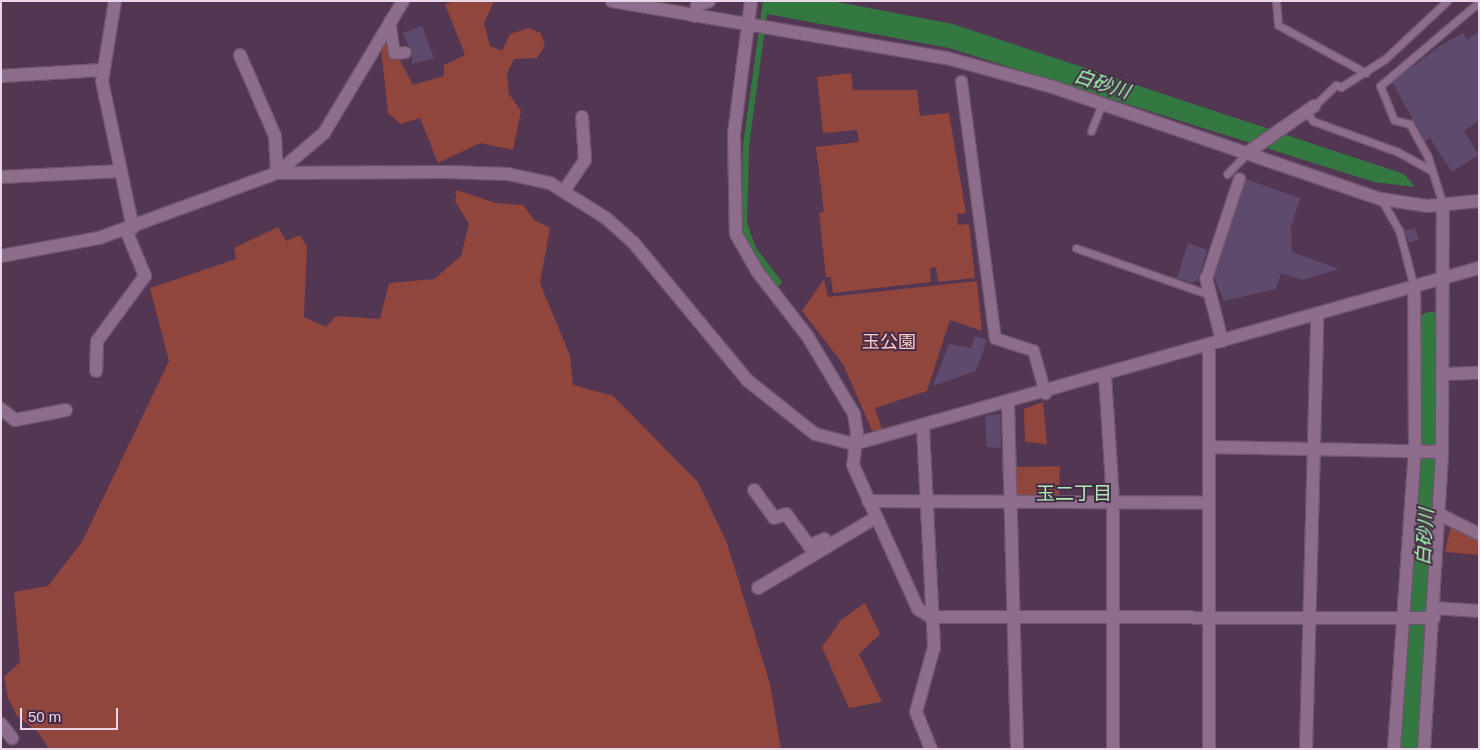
<!DOCTYPE html>
<meta charset="utf-8">
<style>
body{margin:0}
#map{position:relative;width:1480px;height:750px;overflow:hidden;background:#533652;font-family:Arial,"Noto Sans JP",sans-serif}
div>[style]{position:absolute}
.green>*{inset:0;background:#90453d}
.water>*{inset:0;background:#337841}
.river>*{height:24px;margin:-12px;padding:0 12px;transform-origin:12px;border-radius:12px;background:#337841}
.building>*{inset:0;background:#5d4a6d}
.roads{filter:drop-shadow(1px 0 #6d556c) drop-shadow(-1px 0 #6d556c) drop-shadow(0 1px #6d556c) drop-shadow(0 -1px #6d556c)}
.service>*{height:7px;margin:-3.5px;padding:0 3.5px;transform-origin:3.5px;border-radius:3.5px;background:#8d6d8b}
.pedestrian>*{height:11px;margin:-5.5px;padding:0 5.5px;transform-origin:5.5px;border-radius:5.5px;background:#8d6d8b}
.minor>*{height:12px;margin:-6px;padding:0 6px;transform-origin:6px;border-radius:6px;background:#8d6d8b}
.tertiary>*{height:12px;margin:-6px;padding:0 6px;transform-origin:6px;border-radius:6px;background:#8d6d8b}
span{translate:-50% -50%;white-space:nowrap;text-align:center;line-height:1.15;-webkit-text-stroke:4px #482c47;paint-order:stroke}
.park-label{font-size:18px;color:#fdccc5}
.water-label{font-size:19px;color:#9efdad;font-style:italic}
.neighbourhood-label{font-size:19px;color:#abebb3}
.frame{position:absolute;inset:0;border:2px solid #ead8e9;pointer-events:none}
.scale{position:absolute;left:20px;top:708px;width:98px;height:22px;box-sizing:border-box;border:2px solid #ead8e9;border-top:0;padding-left:6px;font-size:15px;line-height:18px;white-space:nowrap;color:#ead8e9;-webkit-text-stroke:4px #482c47;paint-order:stroke}
</style>
<div id="map">
<div class="green">
<i style="clip-path:polygon(456px 1px,494px 1px,484px 23px,490px 46px,502px 51px,510px 34px,529px 28px,541px 33px,545px 46px,537px 58px,514px 59px,507px 74px,509px 94px,521px 111px,513px 150px,480px 143px,438px 163px,420px 118px,401px 124px,388px 113px,381px 48px,387px 36px,413px 85px,444px 76px,444px 65px,465px 55px,445px 4px)"></i>
<i style="clip-path:polygon(851px 73px,853px 90px,917px 90px,920px 116px,949px 113px,966px 213px,957px 214px,958px 225px,969px 224px,975px 278px,938px 282px,936px 267px,930px 268px,931px 282px,833px 293px,831px 277px,826px 277px,819px 213px,824px 212px,816px 147px,859px 142px,857px 130px,823px 133px,817px 77px)"></i>
<i style="clip-path:polygon(457px 190px,495px 203px,523px 205px,534px 220px,550px 228px,540px 283px,570px 356px,573px 385px,613px 396px,698px 482px,727px 543px,770px 684px,781px 749px,49px 749px,39px 733px,17px 716px,8px 698px,4px 677px,20px 662px,14px 592px,48px 586px,82px 542px,169px 361px,150px 288px,236px 259px,234px 248px,278px 227px,286px 241px,300px 235px,307px 247px,304px 317px,326px 327px,336px 316px,380px 319px,389px 283px,434px 279px,461px 256px,469px 224px,455px 201px)"></i>
<i style="clip-path:polygon(824px 279px,828px 297px,977px 281px,982px 331px,950px 320px,927px 391px,875px 408px,883px 433px,874px 435px,843px 364px,802px 311px)"></i>
<i style="clip-path:polygon(1043px 402px,1047px 444px,1025px 442px,1024px 409px)"></i>
<i style="clip-path:polygon(1060px 466px,1059px 496px,1015px 496px,1015px 467px)"></i>
<i style="clip-path:polygon(1451px 526px,1479px 541px,1479px 555px,1445px 552px)"></i>
<i style="clip-path:polygon(865px 603px,880px 634px,859px 654px,882px 702px,849px 708px,822px 647px,841px 620px)"></i>
</div>
<div class="water">
<i style="clip-path:polygon(763px 1px,832px 1px,953px 24px,1404px 174px,1415px 187px,1374px 182px,949px 48px,767px 14px,749px 146px,747px 223px,756px 248px,782px 282px,778px 287px,751px 251px,741px 224px,743px 145px)"></i>
</div>
<div class="river">
<i style="left:1411px;top:749px;width:293px;rotate:-86.1deg"></i>
<i style="left:1431px;top:457px;width:133px;rotate:-90.4deg"></i>
</div>
<div class="building">
<i style="clip-path:polygon(422px 26px,434px 58px,412px 64px,412px 51px,402px 33px)"></i>
<i style="clip-path:polygon(1479px 32px,1479px 121px,1464px 131px,1479px 155px,1452px 172px,1430px 138px,1425px 141px,1392px 82px,1440px 46px,1463px 33px,1467px 39px)"></i>
<i style="clip-path:polygon(1246px 179px,1300px 198px,1291px 227px,1292px 252px,1339px 269px,1302px 280px,1281px 273px,1276px 289px,1224px 301px,1214px 277px)"></i>
<i style="clip-path:polygon(1415px 228px,1419px 239px,1409px 243px,1405px 231px)"></i>
<i style="clip-path:polygon(1188px 243px,1207px 250px,1198px 280px,1192px 283px,1177px 278px)"></i>
<i style="clip-path:polygon(975px 336px,987px 340px,976px 371px,933px 386px,949px 344px,971px 348px)"></i>
<i style="clip-path:polygon(1000px 414px,1001px 448px,987px 447px,985px 416px)"></i>
</div>
<div class="roads">
<div class="service">
<i style="left:1276px;top:1px;width:24px;rotate:85deg"></i>
<i style="left:1278px;top:25px;width:100px;rotate:28.6deg"></i>
<i style="left:1314px;top:106px;width:30px;rotate:-44deg"></i>
<i style="left:1336px;top:85px;width:5px;rotate:22deg"></i>
<i style="left:1341px;top:87px;width:52px;rotate:-32.5deg"></i>
<i style="left:1385px;top:59px;width:85px;rotate:-43.1deg"></i>
<i style="left:1305px;top:111px;width:13px;rotate:51deg"></i>
<i style="left:1313px;top:121px;width:90px;rotate:20deg"></i>
<i style="left:1398px;top:152px;width:38px;rotate:29deg"></i>
<i style="left:1091px;top:131px;width:29px;rotate:-68deg"></i>
<i style="left:1227px;top:174px;width:29px;rotate:-46deg"></i>
<i style="left:1381px;top:199px;width:36px;rotate:60deg"></i>
<i style="left:1399px;top:230px;width:59px;rotate:75.3deg"></i>
<i style="left:1443px;top:205px;width:50px;rotate:-107.4deg"></i>
<i style="left:1428px;top:157px;width:38px;rotate:-119deg"></i>
<i style="left:1410px;top:124px;width:16px;rotate:-166deg"></i>
<i style="left:1394px;top:120px;width:37px;rotate:-112deg"></i>
<i style="left:1380px;top:86px;width:130px;rotate:-40.3deg"></i>
<i style="left:1076px;top:248px;width:142px;rotate:19.3deg"></i>
</div>
<div class="pedestrian">
<i style="left:389px;top:21px;width:32px;rotate:81deg"></i>
<i style="left:394px;top:53px;width:11px;rotate:-5deg"></i>
<i style="left:961px;top:81px;width:259px;rotate:82.5deg"></i>
<i style="left:995px;top:338px;width:40px;rotate:18deg"></i>
<i style="left:1033px;top:350px;width:45px;rotate:74.4deg"></i>
<i style="left:1206px;top:278px;width:105px;rotate:-71.7deg"></i>
</div>
<div class="minor">
<i style="left:115px;top:1px;width:81px;rotate:99.2deg"></i>
<i style="left:102px;top:81px;width:150px;rotate:78.1deg"></i>
<i style="left:751px;top:1px;width:134px;rotate:97.3deg"></i>
<i style="left:734px;top:134px;width:100px;rotate:88.9deg"></i>
<i style="left:736px;top:234px;width:43px;rotate:60.4deg"></i>
<i style="left:757px;top:271px;width:83px;rotate:52.3deg"></i>
<i style="left:808px;top:337px;width:90px;rotate:59.1deg"></i>
<i style="left:854px;top:414px;width:19px;rotate:81deg"></i>
<i style="left:857px;top:433px;width:32px;rotate:97deg"></i>
<i style="left:853px;top:465px;width:158px;rotate:65.7deg"></i>
<i style="left:918px;top:609px;width:15px;rotate:32deg"></i>
<i style="left:931px;top:617px;width:503px;rotate:0.11deg"></i>
<i style="left:695px;top:16px;width:11px;rotate:-80deg"></i>
<i style="left:697px;top:5px;width:13px;rotate:-18deg"></i>
<i style="left:240px;top:55px;width:88px;rotate:66.6deg"></i>
<i style="left:275px;top:136px;width:37px;rotate:87deg"></i>
<i style="left:1px;top:76px;width:100px;rotate:-3.4deg"></i>
<i style="left:1247px;top:153px;width:82px;rotate:-35deg"></i>
<i style="left:277px;top:173px;width:62px;rotate:-40.4deg"></i>
<i style="left:324px;top:133px;width:154px;rotate:-59.1deg"></i>
<i style="left:1px;top:177px;width:120px;rotate:-2.9deg"></i>
<i style="left:564px;top:191px;width:37px;rotate:-56deg"></i>
<i style="left:585px;top:160px;width:43px;rotate:-94deg"></i>
<i style="left:633px;top:242px;width:179px;rotate:50.4deg"></i>
<i style="left:747px;top:380px;width:87px;rotate:38.5deg"></i>
<i style="left:815px;top:434px;width:40px;rotate:14.4deg"></i>
<i style="left:854px;top:444px;width:649px;rotate:-15.73deg"></i>
<i style="left:1px;top:256px;width:100px;rotate:-10.4deg"></i>
<i style="left:99px;top:238px;width:189px;rotate:-20.1deg"></i>
<i style="left:277px;top:173px;width:169px;rotate:-0.3deg"></i>
<i style="left:1206px;top:278px;width:65px;rotate:75.7deg"></i>
<i style="left:96px;top:371px;width:30px;rotate:-88deg"></i>
<i style="left:97px;top:341px;width:81px;rotate:-53.6deg"></i>
<i style="left:145px;top:276px;width:50px;rotate:-112.4deg"></i>
<i style="left:1445px;top:374px;width:34px;rotate:-2deg"></i>
<i style="left:1105px;top:376px;width:125px;rotate:86.3deg"></i>
<i style="left:1113px;top:501px;width:248px;rotate:90deg"></i>
<i style="left:1008px;top:404px;width:345px;rotate:88.5deg"></i>
<i style="left:1px;top:409px;width:18px;rotate:38deg"></i>
<i style="left:15px;top:420px;width:52px;rotate:-11.1deg"></i>
<i style="left:923px;top:428px;width:219px;rotate:87.1deg"></i>
<i style="left:934px;top:647px;width:67px;rotate:105.5deg"></i>
<i style="left:916px;top:712px;width:40px;rotate:68deg"></i>
<i style="left:1209px;top:447px;width:233px;rotate:1.2deg"></i>
<i style="left:754px;top:490px;width:34px;rotate:54deg"></i>
<i style="left:774px;top:518px;width:13px;rotate:-18deg"></i>
<i style="left:786px;top:514px;width:39px;rotate:54deg"></i>
<i style="left:809px;top:546px;width:17px;rotate:-25deg"></i>
<i style="left:868px;top:501px;width:340px;rotate:0.3deg"></i>
<i style="left:1439px;top:514px;width:45px;rotate:26.6deg"></i>
<i style="left:758px;top:588px;width:136px;rotate:-30.9deg"></i>
<i style="left:1434px;top:608px;width:45px;rotate:3.8deg"></i>
<i style="left:1px;top:724px;width:18px;rotate:52deg"></i>
<i style="left:1306px;top:749px;width:433px;rotate:-88.5deg"></i>
<i style="left:1394px;top:749px;width:298px;rotate:-86deg"></i>
<i style="left:1415px;top:452px;width:165px;rotate:-90.3deg"></i>
</div>
<div class="tertiary">
<i style="left:612px;top:1px;width:340px;rotate:9.7deg"></i>
<i style="left:947px;top:58px;width:110px;rotate:15.3deg"></i>
<i style="left:1053px;top:87px;width:347px;rotate:18.9deg"></i>
<i style="left:1381px;top:199px;width:48px;rotate:8.5deg"></i>
<i style="left:1428px;top:206px;width:51px;rotate:-5.6deg"></i>
<i style="left:446px;top:172px;width:62px;rotate:1.8deg"></i>
<i style="left:508px;top:174px;width:43px;rotate:12.1deg"></i>
<i style="left:550px;top:183px;width:66px;rotate:32deg"></i>
<i style="left:606px;top:218px;width:36px;rotate:42deg"></i>
<i style="left:1209px;top:749px;width:404px;rotate:-90deg"></i>
<i style="left:1424px;top:749px;width:298px;rotate:-86.5deg"></i>
<i style="left:1442px;top:452px;width:246px;rotate:-89.8deg"></i>
</div>
</div>
<div class="park-label">
<span style="left:889px;top:342px">玉公園</span>
</div>
<div class="water-label">
<span style="left:1102px;top:84px;rotate:18deg">白砂川</span>
<span style="left:1425px;top:537px;rotate:-86deg">白砂川</span>
</div>
<div class="neighbourhood-label">
<span style="left:1074px;top:494px">玉二丁目</span>
</div>
<div class="frame"></div>
<div class="scale">50 m</div>
</div>
